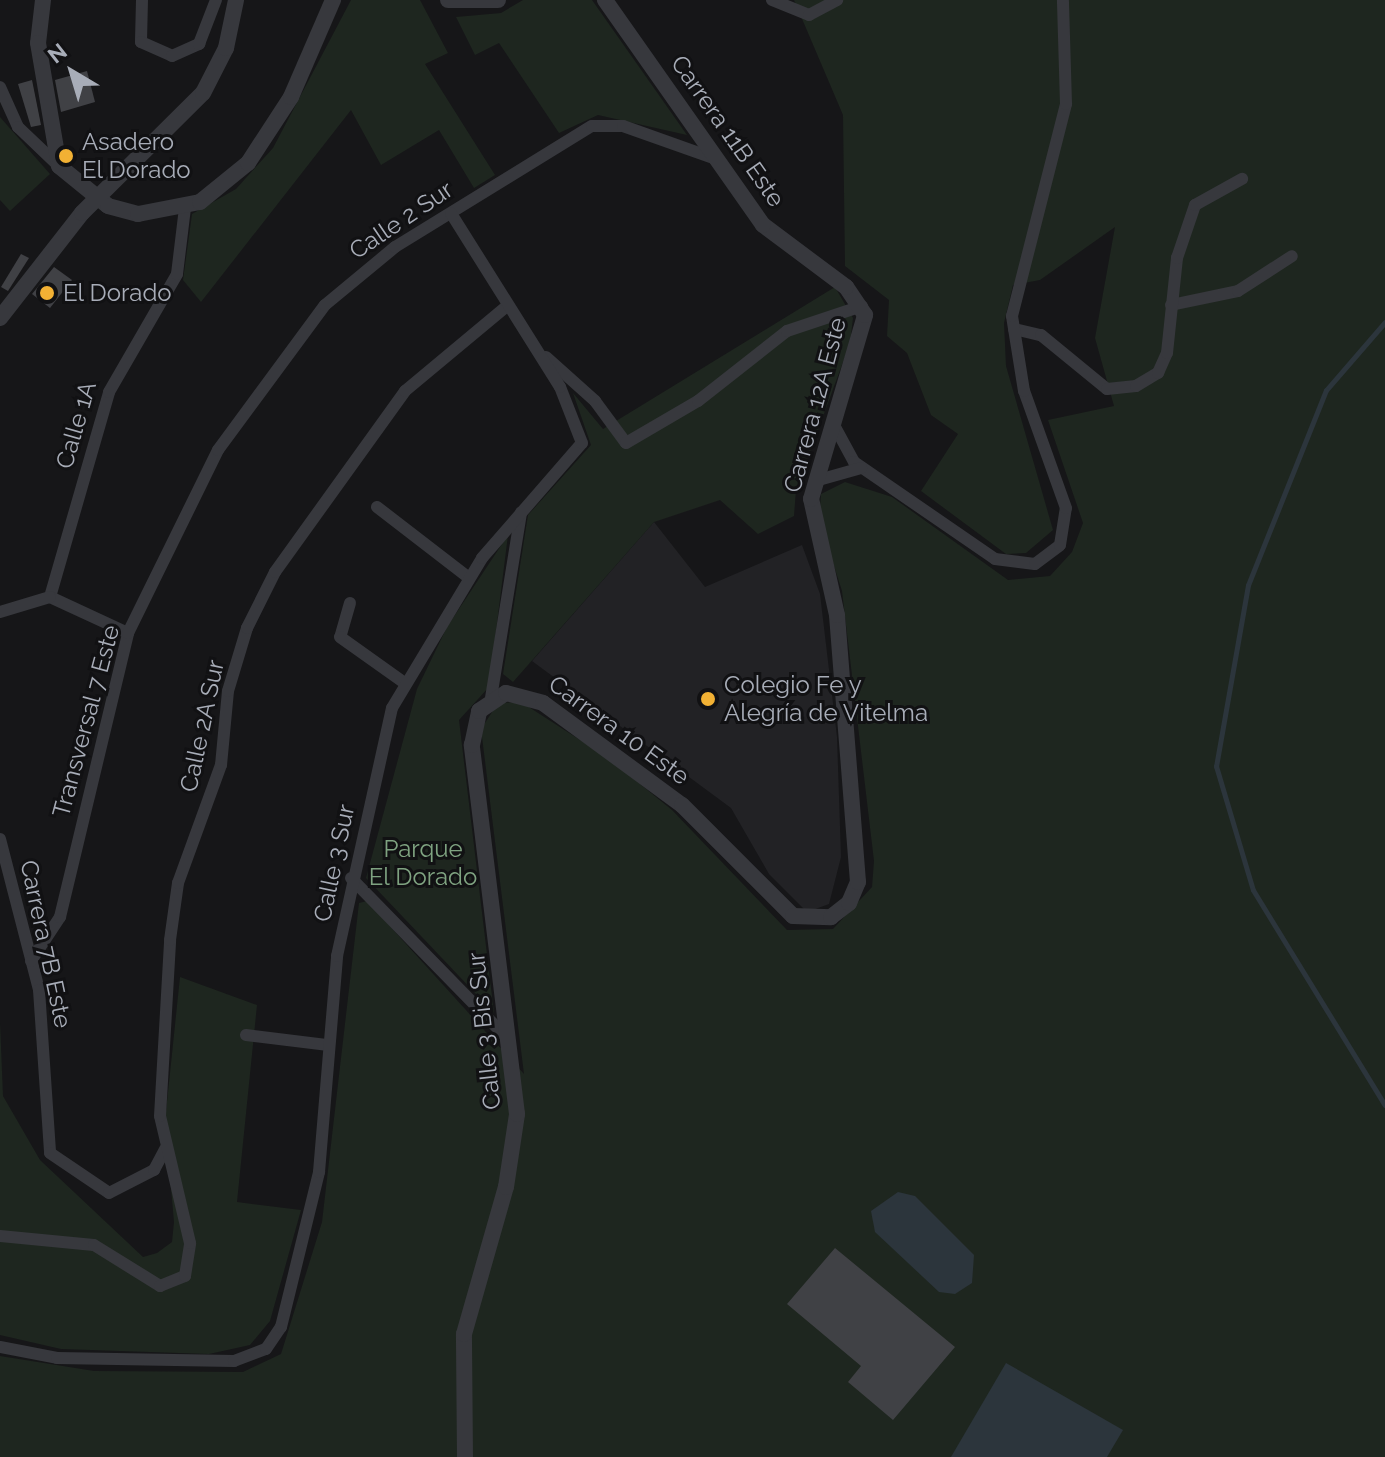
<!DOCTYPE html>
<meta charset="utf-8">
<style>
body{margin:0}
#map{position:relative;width:1385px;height:1457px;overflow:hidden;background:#161618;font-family:Raleway,sans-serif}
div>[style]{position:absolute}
.built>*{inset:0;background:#222225}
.green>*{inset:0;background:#1e261f}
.water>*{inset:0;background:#2c353c}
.stream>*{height:5px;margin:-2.5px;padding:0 2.5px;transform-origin:2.5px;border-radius:2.5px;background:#2c353c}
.building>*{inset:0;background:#404145}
.minor>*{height:12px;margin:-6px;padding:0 6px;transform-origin:6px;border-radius:6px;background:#37383d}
.tertiary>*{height:16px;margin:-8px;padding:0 8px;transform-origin:8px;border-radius:8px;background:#37383d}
.dots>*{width:22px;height:22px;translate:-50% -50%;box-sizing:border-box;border:4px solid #111113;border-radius:50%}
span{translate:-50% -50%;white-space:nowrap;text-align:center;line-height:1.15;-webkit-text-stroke:6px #111113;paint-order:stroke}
.street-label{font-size:24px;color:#a8adb8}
.poi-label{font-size:24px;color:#a8adb8}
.left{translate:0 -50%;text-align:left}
.park-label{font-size:24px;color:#7fa381}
.north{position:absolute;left:32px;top:32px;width:80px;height:80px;-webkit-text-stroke:6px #111113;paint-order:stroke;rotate:322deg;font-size:22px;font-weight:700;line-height:32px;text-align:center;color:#a8adb8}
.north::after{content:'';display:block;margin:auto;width:28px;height:36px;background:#a8adb8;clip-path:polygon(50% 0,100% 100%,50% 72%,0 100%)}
</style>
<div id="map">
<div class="built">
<i style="clip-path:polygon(654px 522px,705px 587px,802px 545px,820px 594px,837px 737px,841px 857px,829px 904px,807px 912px,769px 874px,731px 808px,532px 661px)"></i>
</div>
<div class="green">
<i style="clip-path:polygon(351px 0,420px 0,448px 53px,425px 64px,495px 175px,474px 188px,439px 130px,381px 165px,351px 110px,201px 302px,183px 280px,192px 214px,236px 189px,273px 148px)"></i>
<i style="clip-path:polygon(523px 0,592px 0,687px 135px,598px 115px,559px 133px,499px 43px,475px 55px,456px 17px,501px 13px)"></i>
<i style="clip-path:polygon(794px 0,1385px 0,1385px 1457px,0 1457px,0 1356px,94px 1371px,243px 1372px,281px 1354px,322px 1222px,359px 903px,367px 901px,524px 1074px,481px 729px,498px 703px,521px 702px,608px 758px,672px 810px,787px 930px,833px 929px,872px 887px,874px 861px,842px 591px,819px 519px,821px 494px,845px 482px,892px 497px,1008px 580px,1050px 576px,1072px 552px,1083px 523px,1048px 420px,1114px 406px,1095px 338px,1115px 227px,1040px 280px,1013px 285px,1004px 323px,1006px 366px,1053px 530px,1026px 553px,1006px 554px,921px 491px,958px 434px,931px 415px,907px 353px,887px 336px,889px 300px,845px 266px,843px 115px)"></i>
<i style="clip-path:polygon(0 117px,50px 174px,10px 211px,0 200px)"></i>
<i style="clip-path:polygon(835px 287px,853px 318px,850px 343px,796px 490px,794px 516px,758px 534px,720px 500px,654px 522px,513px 682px,503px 674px,528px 515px,591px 445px,573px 393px,603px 429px)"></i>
<i style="clip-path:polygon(508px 535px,489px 687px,459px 720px,494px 1013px,366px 878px,417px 689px,447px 627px)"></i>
<i style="clip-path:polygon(180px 977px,257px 1005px,237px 1202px,301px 1210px,270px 1321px,250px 1345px,209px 1354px,61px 1349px,0 1335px,0 1022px,3px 1096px,40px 1160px,143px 1257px,157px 1253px,172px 1242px,174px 1222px,165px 1121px)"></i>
</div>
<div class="water">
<i style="clip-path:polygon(898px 1192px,915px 1196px,974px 1255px,972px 1283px,955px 1294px,939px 1292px,875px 1232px,871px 1211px)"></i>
<i style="clip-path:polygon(1006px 1363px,1123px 1430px,1107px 1457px,951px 1457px)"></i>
</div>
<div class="stream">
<i style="left:1385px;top:322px;width:90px;rotate:130.9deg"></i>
<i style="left:1326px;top:390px;width:210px;rotate:111.8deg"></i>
<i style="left:1248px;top:585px;width:184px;rotate:100deg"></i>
<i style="left:1216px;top:766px;width:129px;rotate:73.4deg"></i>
<i style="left:1253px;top:890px;width:252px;rotate:58.5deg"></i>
</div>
<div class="building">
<i style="clip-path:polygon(87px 71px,95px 102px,61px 112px,55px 80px)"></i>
<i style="clip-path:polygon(32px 80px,41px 125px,31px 127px,18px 84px)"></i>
<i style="clip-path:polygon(21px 254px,29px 258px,8px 291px,1px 287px)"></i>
<i style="clip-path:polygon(54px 267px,72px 280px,50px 308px,32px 294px)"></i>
<i style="clip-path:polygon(835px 1248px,955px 1347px,893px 1420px,848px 1382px,861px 1366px,787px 1304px)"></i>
</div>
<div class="minor">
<i style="left:142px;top:0;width:42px;rotate:91.4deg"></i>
<i style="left:141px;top:42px;width:34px;rotate:24deg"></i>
<i style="left:172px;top:56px;width:30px;rotate:-24deg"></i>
<i style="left:199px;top:44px;width:47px;rotate:-68.9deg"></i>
<i style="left:772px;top:0;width:40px;rotate:22deg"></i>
<i style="left:809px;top:15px;width:32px;rotate:-28deg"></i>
<i style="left:0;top:87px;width:44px;rotate:65.8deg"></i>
<i style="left:18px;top:127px;width:57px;rotate:43.6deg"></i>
<i style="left:1171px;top:305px;width:68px;rotate:-11.8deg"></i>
<i style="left:1238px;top:291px;width:64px;rotate:-32.9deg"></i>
<i style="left:1014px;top:329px;width:28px;rotate:13deg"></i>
<i style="left:1041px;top:335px;width:85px;rotate:39.3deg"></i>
<i style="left:1107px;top:389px;width:29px;rotate:-6deg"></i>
<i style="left:1136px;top:386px;width:26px;rotate:-31deg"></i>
<i style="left:1158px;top:373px;width:22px;rotate:-66deg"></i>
<i style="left:1167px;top:353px;width:96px;rotate:-84deg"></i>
<i style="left:1177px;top:258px;width:56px;rotate:-71.2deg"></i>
<i style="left:1195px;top:205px;width:54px;rotate:-29deg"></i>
<i style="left:546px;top:357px;width:66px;rotate:41.9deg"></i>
<i style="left:595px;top:401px;width:52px;rotate:53.6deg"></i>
<i style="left:626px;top:443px;width:83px;rotate:-30.3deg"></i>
<i style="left:698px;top:401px;width:113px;rotate:-38.2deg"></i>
<i style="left:787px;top:331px;width:79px;rotate:-18.4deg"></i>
<i style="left:834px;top:425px;width:42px;rotate:61.6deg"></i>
<i style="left:854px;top:462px;width:171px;rotate:34.5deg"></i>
<i style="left:995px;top:559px;width:40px;rotate:7.1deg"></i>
<i style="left:1035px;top:564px;width:31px;rotate:-37deg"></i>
<i style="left:1060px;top:545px;width:37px;rotate:-81deg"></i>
<i style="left:1066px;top:508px;width:124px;rotate:-109.7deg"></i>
<i style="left:1024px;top:391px;width:76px;rotate:-99.1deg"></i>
<i style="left:1012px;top:316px;width:219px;rotate:-75.7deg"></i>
<i style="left:1066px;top:104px;width:104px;rotate:-91.7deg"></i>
<i style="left:815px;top:481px;width:48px;rotate:-15.8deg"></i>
<i style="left:377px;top:507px;width:115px;rotate:37.6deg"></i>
<i style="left:50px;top:597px;width:213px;rotate:-73.9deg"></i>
<i style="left:109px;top:392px;width:136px;rotate:-60deg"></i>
<i style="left:177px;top:274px;width:66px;rotate:-83.1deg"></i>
<i style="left:50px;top:597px;width:86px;rotate:24.8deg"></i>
<i style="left:350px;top:603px;width:35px;rotate:106deg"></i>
<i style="left:340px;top:637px;width:77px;rotate:35.5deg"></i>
<i style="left:0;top:612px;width:52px;rotate:-16.7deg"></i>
<i style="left:491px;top:698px;width:188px;rotate:-80.8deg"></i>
<i style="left:0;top:839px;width:156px;rotate:75.5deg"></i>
<i style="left:39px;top:990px;width:163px;rotate:86.1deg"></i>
<i style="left:50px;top:1153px;width:71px;rotate:34.1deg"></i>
<i style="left:109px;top:1193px;width:51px;rotate:-27.1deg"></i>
<i style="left:154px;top:1170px;width:24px;rotate:-62deg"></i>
<i style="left:351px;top:878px;width:226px;rotate:45.7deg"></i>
<i style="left:31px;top:961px;width:53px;rotate:-56.6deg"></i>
<i style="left:60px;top:917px;width:292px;rotate:-76.5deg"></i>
<i style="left:128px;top:633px;width:204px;rotate:-63.8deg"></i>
<i style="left:218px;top:450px;width:180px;rotate:-53.6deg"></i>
<i style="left:325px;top:305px;width:91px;rotate:-39.6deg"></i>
<i style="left:395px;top:247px;width:231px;rotate:-31.6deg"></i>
<i style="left:592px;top:126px;width:31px"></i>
<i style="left:623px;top:126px;width:99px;rotate:19.5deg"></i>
<i style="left:246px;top:1035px;width:83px;rotate:7deg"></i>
<i style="left:0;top:1236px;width:94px;rotate:5.5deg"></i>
<i style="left:94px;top:1245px;width:78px;rotate:31.8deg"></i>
<i style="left:160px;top:1286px;width:27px;rotate:-22deg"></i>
<i style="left:185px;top:1276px;width:33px;rotate:-81deg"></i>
<i style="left:190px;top:1243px;width:130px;rotate:-103.3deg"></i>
<i style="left:160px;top:1116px;width:176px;rotate:-86.7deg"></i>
<i style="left:170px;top:940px;width:58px;rotate:-82deg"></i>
<i style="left:178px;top:883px;width:126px;rotate:-70deg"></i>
<i style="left:221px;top:765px;width:74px;rotate:-84.6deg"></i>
<i style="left:228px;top:691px;width:66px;rotate:-73.2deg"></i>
<i style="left:247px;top:628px;width:63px;rotate:-63.4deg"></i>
<i style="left:275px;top:572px;width:223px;rotate:-54.3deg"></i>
<i style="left:405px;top:391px;width:133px;rotate:-39.8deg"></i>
<i style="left:0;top:1347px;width:58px;rotate:10.9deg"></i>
<i style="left:57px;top:1358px;width:177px;rotate:1deg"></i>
<i style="left:234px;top:1361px;width:34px;rotate:-21deg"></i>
<i style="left:266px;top:1349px;width:27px;rotate:-56deg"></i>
<i style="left:281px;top:1327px;width:160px;rotate:-76.2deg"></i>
<i style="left:319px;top:1172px;width:217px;rotate:-85.2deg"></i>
<i style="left:337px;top:956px;width:254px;rotate:-77.5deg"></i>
<i style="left:392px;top:708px;width:175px;rotate:-59deg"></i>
<i style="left:482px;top:558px;width:152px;rotate:-49deg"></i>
<i style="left:582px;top:443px;width:60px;rotate:-111.4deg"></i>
<i style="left:560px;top:387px;width:205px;rotate:-122.1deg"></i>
</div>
<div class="tertiary">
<i style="left:43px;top:0;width:43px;rotate:96.6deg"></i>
<i style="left:38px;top:43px;width:125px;rotate:80.3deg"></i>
<i style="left:59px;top:166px;width:63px;rotate:39.2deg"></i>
<i style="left:108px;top:206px;width:31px;rotate:15deg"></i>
<i style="left:138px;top:214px;width:63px;rotate:-11deg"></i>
<i style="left:200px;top:202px;width:62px;rotate:-39.1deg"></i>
<i style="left:248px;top:163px;width:79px;rotate:-56.9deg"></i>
<i style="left:291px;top:97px;width:106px;rotate:-66.6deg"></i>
<i style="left:448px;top:0;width:50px"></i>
<i style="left:0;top:318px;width:133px;rotate:-52deg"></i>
<i style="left:82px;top:213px;width:170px;rotate:-44.8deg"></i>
<i style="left:203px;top:93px;width:51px;rotate:-62.9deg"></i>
<i style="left:226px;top:48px;width:49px;rotate:-78.2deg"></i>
<i style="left:465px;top:1457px;width:123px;rotate:-90.5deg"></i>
<i style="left:464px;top:1334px;width:153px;rotate:-74.1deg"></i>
<i style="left:506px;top:1187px;width:74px;rotate:-81.4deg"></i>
<i style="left:517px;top:1114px;width:372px;rotate:-97deg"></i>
<i style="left:472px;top:745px;width:35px;rotate:-78deg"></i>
<i style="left:479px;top:711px;width:32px;rotate:-34deg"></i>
<i style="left:506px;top:693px;width:38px;rotate:15deg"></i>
<i style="left:543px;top:703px;width:172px;rotate:36.3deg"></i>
<i style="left:682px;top:805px;width:157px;rotate:45deg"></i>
<i style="left:793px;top:916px;width:38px;rotate:2deg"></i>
<i style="left:831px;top:917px;width:23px;rotate:-38deg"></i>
<i style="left:849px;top:903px;width:23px;rotate:-67deg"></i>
<i style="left:858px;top:882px;width:268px;rotate:-94.5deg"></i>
<i style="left:837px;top:615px;width:119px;rotate:-102.6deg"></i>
<i style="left:811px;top:499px;width:192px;rotate:-73.6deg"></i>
<i style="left:865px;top:315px;width:34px;rotate:-124deg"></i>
<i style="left:846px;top:287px;width:104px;rotate:-143.2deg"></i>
<i style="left:763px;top:225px;width:275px;rotate:-125.1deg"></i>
</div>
<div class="dots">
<i style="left:66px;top:156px;background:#f2b134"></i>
<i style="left:47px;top:293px;background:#f2b134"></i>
<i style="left:708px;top:699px;background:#f2b134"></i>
</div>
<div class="street-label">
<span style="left:728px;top:131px;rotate:55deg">Carrera 11B Este</span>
<span style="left:401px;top:220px;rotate:-34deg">Calle 2 Sur</span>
<span style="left:815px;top:405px;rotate:-75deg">Carrera 12A Este</span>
<span style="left:76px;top:425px;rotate:-74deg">Calle 1A</span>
<span style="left:86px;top:721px;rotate:-75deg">Transversal 7 Este</span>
<span style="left:202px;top:726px;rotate:-78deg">Calle 2A Sur</span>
<span style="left:619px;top:730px;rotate:36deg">Carrera 10 Este</span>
<span style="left:334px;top:863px;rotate:-78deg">Calle 3 Sur</span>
<span style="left:46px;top:944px;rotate:78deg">Carrera 7B Este</span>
<span style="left:484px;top:1031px;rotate:-96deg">Calle 3 Bis Sur</span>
</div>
<div class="poi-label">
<span class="left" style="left:82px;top:156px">Asadero<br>El Dorado</span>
<span class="left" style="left:63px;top:293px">El Dorado</span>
<span class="left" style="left:724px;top:699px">Colegio Fe y<br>Alegría de Vitelma</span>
</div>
<div class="park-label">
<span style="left:423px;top:863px">Parque<br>El Dorado</span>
</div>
<div class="north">N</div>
</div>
